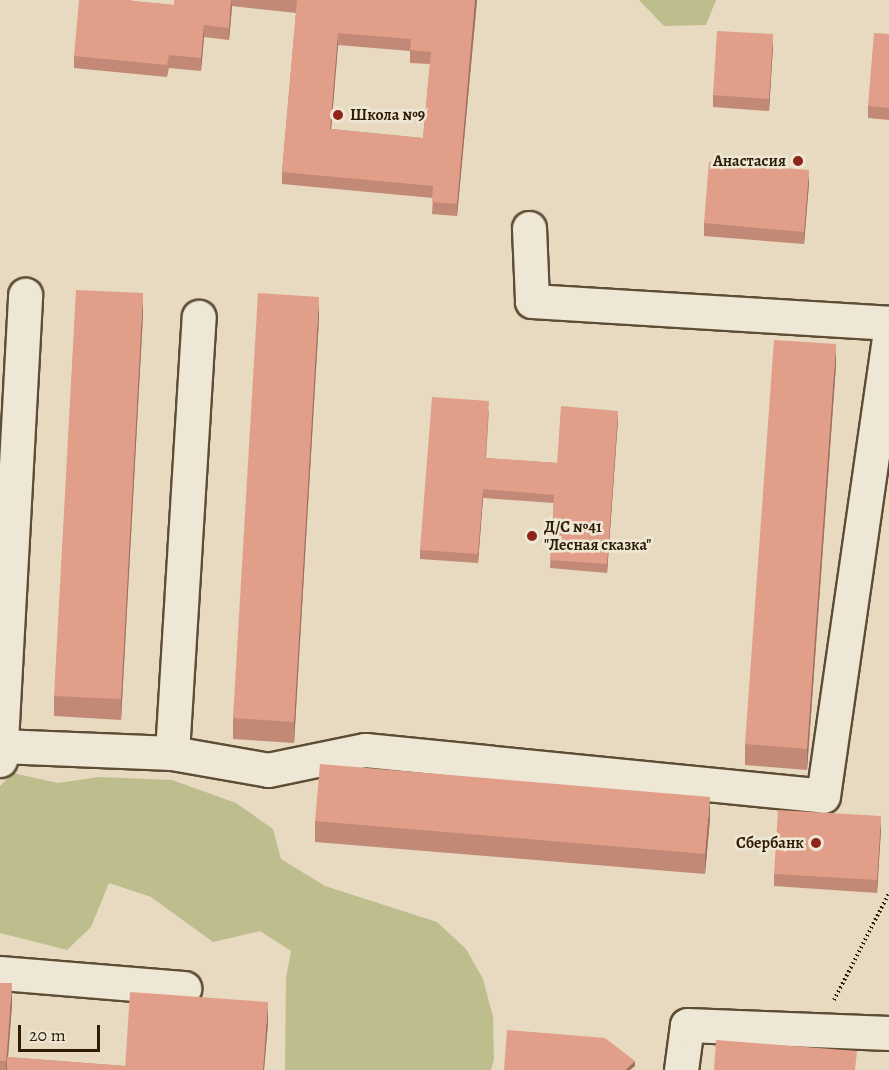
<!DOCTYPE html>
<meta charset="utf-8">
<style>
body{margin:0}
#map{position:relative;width:889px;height:1070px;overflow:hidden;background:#e7dac0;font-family:Alegreya,serif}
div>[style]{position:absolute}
.green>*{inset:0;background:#bebd8d}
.path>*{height:4px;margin-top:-2px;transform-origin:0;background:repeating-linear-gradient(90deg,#2f1e05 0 1.5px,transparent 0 4.5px)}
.roads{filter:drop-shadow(2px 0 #5d4d34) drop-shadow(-2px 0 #5d4d34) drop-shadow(0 2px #5d4d34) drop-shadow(0 -2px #5d4d34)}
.minor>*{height:33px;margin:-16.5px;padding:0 16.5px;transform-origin:16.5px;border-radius:16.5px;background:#efe7d6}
.wall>*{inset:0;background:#c28976}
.shaded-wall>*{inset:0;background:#9e6f60}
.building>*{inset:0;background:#e19f89}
.dots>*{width:16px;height:16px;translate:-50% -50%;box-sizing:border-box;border:3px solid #efe7d6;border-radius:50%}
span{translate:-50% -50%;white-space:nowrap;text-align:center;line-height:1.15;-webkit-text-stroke:5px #efe7d6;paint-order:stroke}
.poi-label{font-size:16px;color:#2f1e05;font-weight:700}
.left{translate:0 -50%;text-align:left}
.right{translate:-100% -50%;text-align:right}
.scale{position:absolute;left:18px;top:1025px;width:82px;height:27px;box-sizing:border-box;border:3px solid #2f1e05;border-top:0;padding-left:8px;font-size:18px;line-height:21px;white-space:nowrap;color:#2f1e05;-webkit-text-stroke:4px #efe7d6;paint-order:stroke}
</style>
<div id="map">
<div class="green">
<i style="clip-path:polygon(639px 0,716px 0,706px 25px,664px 26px)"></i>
<i style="clip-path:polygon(13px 773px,58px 783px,99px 777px,172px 780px,236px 803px,273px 829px,281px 859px,325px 886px,437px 922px,466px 949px,483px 979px,493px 1017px,494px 1059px,491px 1070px,285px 1070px,286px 978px,291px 951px,260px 931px,213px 942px,151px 897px,109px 883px,91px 927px,67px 950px,0 933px,0 786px)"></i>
</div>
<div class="path">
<i style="left:834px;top:1000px;width:120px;rotate:-62.8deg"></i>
</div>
<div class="roads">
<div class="minor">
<i style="left:529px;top:228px;width:73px;rotate:87.6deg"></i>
<i style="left:532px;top:301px;width:358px;rotate:3.5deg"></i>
<i style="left:0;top:746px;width:172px;rotate:2.3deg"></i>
<i style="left:172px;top:753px;width:97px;rotate:10deg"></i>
<i style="left:268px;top:770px;width:99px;rotate:-11.7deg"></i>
<i style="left:365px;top:750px;width:460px;rotate:5.7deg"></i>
<i style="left:823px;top:796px;width:465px;rotate:-81.8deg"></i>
<i style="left:172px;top:753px;width:437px;rotate:-86.5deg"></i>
<i style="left:0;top:760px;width:466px;rotate:-86.9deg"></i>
<i style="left:0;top:973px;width:185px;rotate:4.7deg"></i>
<i style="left:681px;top:1070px;width:45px;rotate:-82.4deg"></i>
<i style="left:687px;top:1025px;width:202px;rotate:2.3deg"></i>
</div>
</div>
<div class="wall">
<i style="clip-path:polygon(evenodd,174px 0,477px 0,457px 216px,432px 214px,433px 198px,282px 184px,282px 172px,296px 13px,232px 6px,229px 40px,204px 37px,201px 71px,169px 68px,167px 77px,74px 68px,74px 56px,133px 1px,174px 5px,174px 0,338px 45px,410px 51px,410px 63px,430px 64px,423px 138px,331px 129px,338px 45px)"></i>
<i style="clip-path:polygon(889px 34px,889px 120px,868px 118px,868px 106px)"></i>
<i style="clip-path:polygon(773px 46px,769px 111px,713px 107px,713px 95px)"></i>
<i style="clip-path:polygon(809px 183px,804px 244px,704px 236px,704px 223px)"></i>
<i style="clip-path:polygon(143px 314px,121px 720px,54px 716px,54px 696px)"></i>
<i style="clip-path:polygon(319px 318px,294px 743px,233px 739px,233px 718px)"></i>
<i style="clip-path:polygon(836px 365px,807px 770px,745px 765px,745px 744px)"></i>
<i style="clip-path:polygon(489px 410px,486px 458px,557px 463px,618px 419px,607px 573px,550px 568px,554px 503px,483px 498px,478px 563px,420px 559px,420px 550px)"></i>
<i style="clip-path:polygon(710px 818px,705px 874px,315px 842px,315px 821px)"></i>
<i style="clip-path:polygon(881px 829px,877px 893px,774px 886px,774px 874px)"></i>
<i style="clip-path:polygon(0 983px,12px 1004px,8px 1057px,125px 1066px,268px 1023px,264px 1070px,0 1070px)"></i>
</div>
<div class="shaded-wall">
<i style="clip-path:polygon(231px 0,232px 6px,229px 40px,229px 28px)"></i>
<i style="clip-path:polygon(475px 0,477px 0,457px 216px,457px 204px)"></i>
<i style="clip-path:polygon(204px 25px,204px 37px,201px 71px,201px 58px)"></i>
<i style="clip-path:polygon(338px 33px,338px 45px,330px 142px,330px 129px)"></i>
<i style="clip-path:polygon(773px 34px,773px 46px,769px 111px,769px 99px)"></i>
<i style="clip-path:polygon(809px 170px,809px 183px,804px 244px,804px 232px)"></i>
<i style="clip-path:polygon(143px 293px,143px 314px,121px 720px,121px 699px)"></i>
<i style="clip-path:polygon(319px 297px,319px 318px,294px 743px,294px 722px)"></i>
<i style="clip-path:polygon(836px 344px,836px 365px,807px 770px,807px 749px)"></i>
<i style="clip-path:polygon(618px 411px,618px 419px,607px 573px,607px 564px)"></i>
<i style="clip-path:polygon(483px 489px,483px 498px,478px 563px,478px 554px)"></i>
<i style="clip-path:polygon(710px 797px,710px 818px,705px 874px,705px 854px)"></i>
<i style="clip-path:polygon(881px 816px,881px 829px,877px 893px,877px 880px)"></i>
<i style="clip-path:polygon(12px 983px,12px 1004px,7px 1070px,6px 1070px)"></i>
<i style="clip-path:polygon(268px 1002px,268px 1023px,264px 1070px,263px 1070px)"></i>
<i style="clip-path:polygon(635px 1061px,635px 1066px,630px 1070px,625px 1070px)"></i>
</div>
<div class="building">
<i style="clip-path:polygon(79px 0,132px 0,132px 1px,174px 5px,174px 0,231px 0,229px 28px,204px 25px,201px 58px,169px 55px,167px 65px,74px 56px)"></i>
<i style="clip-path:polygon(evenodd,294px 0,475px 0,457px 204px,432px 202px,433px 186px,282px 172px,297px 0,294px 0,338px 33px,411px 39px,410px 50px,431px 52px,423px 138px,330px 129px,338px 33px)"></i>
<i style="clip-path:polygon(717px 31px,773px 34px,769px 99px,713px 95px)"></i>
<i style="clip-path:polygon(874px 33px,889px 34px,889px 108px,868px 106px)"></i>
<i style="clip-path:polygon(709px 162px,809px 170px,804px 232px,704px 223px)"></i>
<i style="clip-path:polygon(76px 290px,143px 293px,121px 699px,54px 696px)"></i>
<i style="clip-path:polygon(258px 293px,319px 297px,294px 722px,233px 718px)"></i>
<i style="clip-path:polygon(774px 340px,836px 344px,807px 749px,745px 744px)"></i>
<i style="clip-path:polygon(432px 397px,489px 401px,485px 458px,557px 463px,561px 406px,618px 411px,607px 564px,550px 560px,554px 495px,483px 489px,478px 554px,420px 550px)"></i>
<i style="clip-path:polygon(320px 764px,710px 797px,705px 854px,315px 821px)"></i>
<i style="clip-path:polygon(778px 810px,881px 816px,877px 880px,774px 874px)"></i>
<i style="clip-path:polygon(0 983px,12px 983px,6px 1061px,0 1061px)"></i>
<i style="clip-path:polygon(130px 992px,268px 1002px,263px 1070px,125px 1070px)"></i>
<i style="clip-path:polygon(507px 1030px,605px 1038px,635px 1061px,625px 1070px,504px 1070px)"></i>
<i style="clip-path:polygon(716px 1040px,857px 1051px,855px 1070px,714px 1070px)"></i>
<i style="clip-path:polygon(7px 1057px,125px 1066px,125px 1070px,7px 1070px)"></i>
</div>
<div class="dots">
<i style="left:338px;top:115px;background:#8f2418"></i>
<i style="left:798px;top:161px;background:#8f2418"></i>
<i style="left:532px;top:536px;background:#8f2418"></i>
<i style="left:816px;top:843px;background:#8f2418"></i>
</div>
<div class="poi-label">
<span class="left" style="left:350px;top:115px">Школа №9</span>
<span class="right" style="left:786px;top:161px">Анастасия</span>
<span class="left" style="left:544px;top:536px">Д/С №41<br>"Лесная сказка"</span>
<span class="right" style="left:804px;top:843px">Сбербанк</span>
</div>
<div class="scale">20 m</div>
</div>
